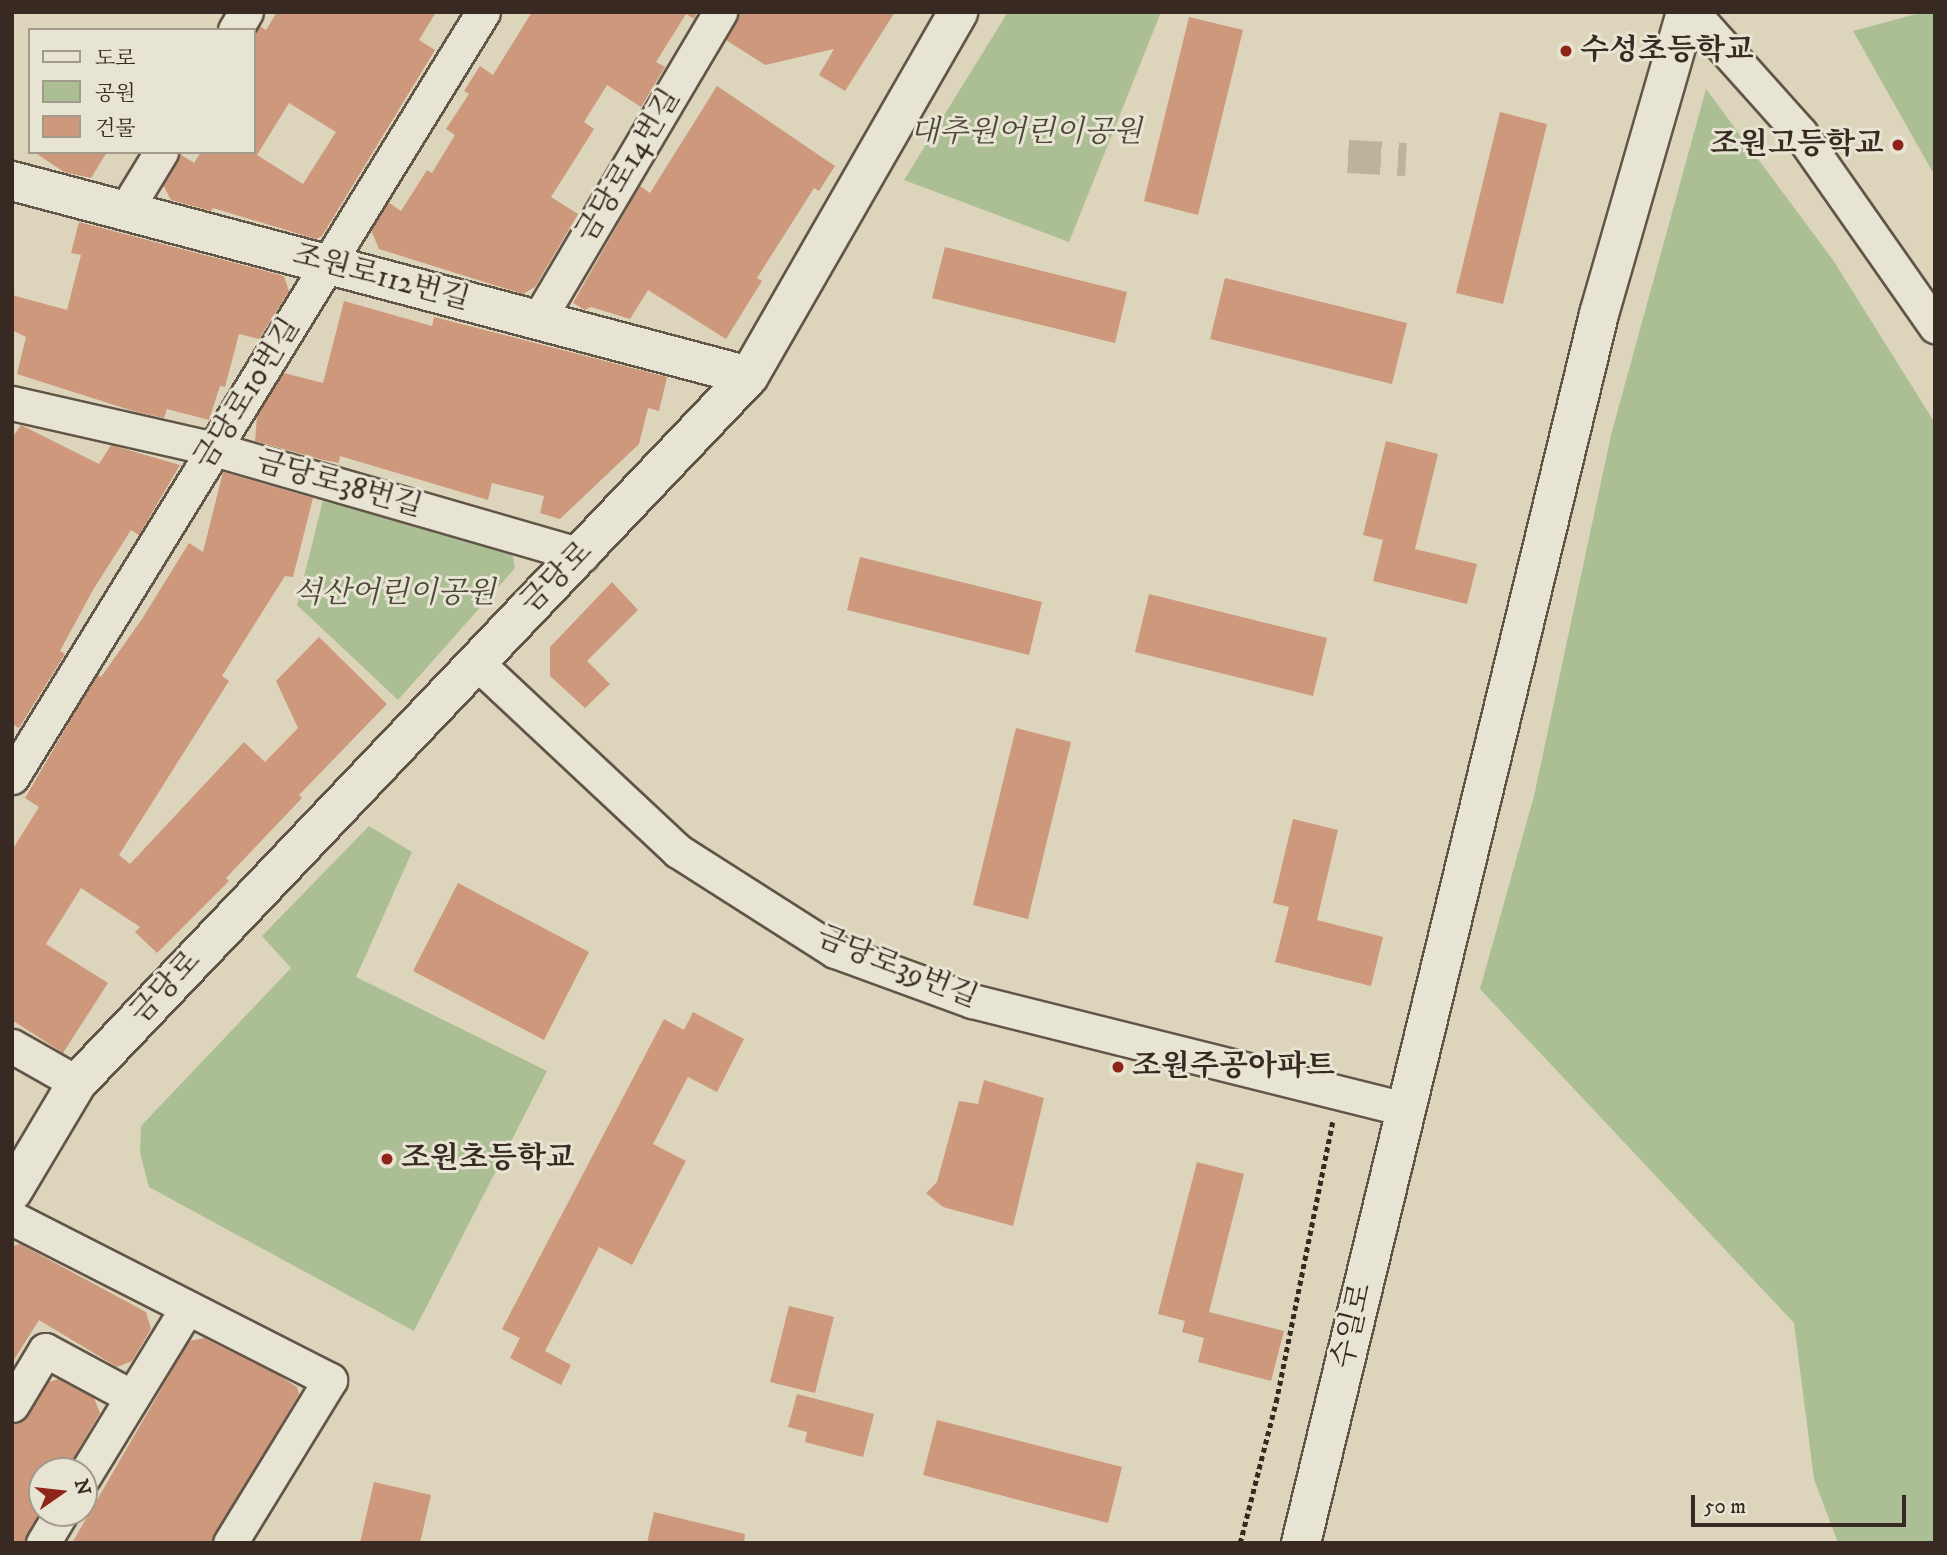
<!DOCTYPE html>
<meta charset="utf-8">
<style>
body{margin:0}
#map{position:relative;width:1947px;height:1555px;overflow:hidden;background:#dcd5bb;font-family:"IM FELL DW Pica","Noto Serif KR",serif}
div>[style]{position:absolute}
.green>*{inset:0;background:#acbe94}
.building>*{inset:0;background:#ce987c}
.minor-tunnel>*{height:33px;margin-top:-16.5px;transform-origin:0;background:repeating-linear-gradient(90deg,#bbb39c 0 33px,transparent 0 50px)}
.path>*{height:4.5px;margin-top:-2.25px;transform-origin:0;background:repeating-linear-gradient(90deg,#382a22 0 5px,transparent 0 8.5px)}
.roads{filter:drop-shadow(2px 0 #615548) drop-shadow(-2px 0 #615548) drop-shadow(0 2px #615548) drop-shadow(0 -2px #615548)}
.minor>*{height:33px;margin:-16.5px;padding:0 16.5px;transform-origin:16.5px;border-radius:16.5px;background:#e8e4d3}
.tertiary>*{height:38px;margin:-19px;padding:0 19px;transform-origin:19px;border-radius:19px;background:#e8e4d3}
.dots>*{width:19px;height:19px;translate:-50% -50%;box-sizing:border-box;border:4px solid #e8e4d3;border-radius:50%}
span{translate:-50% -50%;white-space:nowrap;text-align:center;line-height:1.15;-webkit-text-stroke:6px #e8e4d3;paint-order:stroke}
.poi-label{font-size:30px;color:#382a22;font-weight:700}
.left{translate:0 -50%;text-align:left}
.right{translate:-100% -50%;text-align:right}
.park-label{font-size:30px;color:#4f4839;font-style:italic}
.street-label{font-size:30px;color:#382a22}
.frame{position:absolute;inset:0;border:14px solid #382a22;pointer-events:none}
.legend{position:absolute;left:28px;top:28px;width:228px;height:126px;box-sizing:border-box;background:#e8e4d3;border:2px solid #a29a8c;margin:0;padding:9px 12px;list-style:none;font-size:21px;color:#382a22}
.legend li{display:flex;align-items:center;gap:14px;height:35px}
.legend b{width:35px;border:2px solid #a29a8c}
.north{position:absolute;left:28px;top:1457px;width:70px;height:70px;box-sizing:border-box;background:#e8e4d3;border:2px solid #a29a8c;border-radius:50%;rotate:76deg;font-size:19px;font-weight:700;line-height:28px;text-align:center;color:#382a22}
.north::after{content:'';display:block;margin:auto;width:24px;height:32px;background:#8f2418;clip-path:polygon(50% 0,100% 100%,50% 72%,0 100%)}
.scale{position:absolute;left:1691px;top:1495px;width:215px;height:32px;box-sizing:border-box;border:4px solid #382a22;border-top:0;padding-left:9px;font-size:21px;line-height:24px;white-space:nowrap;color:#382a22;-webkit-text-stroke:5px #e8e4d3;paint-order:stroke}
</style>
<div id="map">
<div class="green">
<i style="clip-path:polygon(1008px 12px,1161px 12px,1069px 242px,904px 180px)"></i>
<i style="clip-path:polygon(1924px 12px,1935px 12px,1935px 176px,1853px 31px)"></i>
<i style="clip-path:polygon(1706px 89px,1833px 260px,1935px 423px,1935px 1543px,1838px 1543px,1814px 1479px,1794px 1323px,1480px 989px,1534px 796px,1611px 435px)"></i>
<i style="clip-path:polygon(324px 496px,512px 551px,515px 568px,398px 700px,297px 605px)"></i>
<i style="clip-path:polygon(369px 826px,412px 852px,356px 977px,547px 1071px,414px 1331px,149px 1187px,140px 1153px,141px 1126px,291px 968px,262px 936px)"></i>
</div>
<div class="building">
<i style="clip-path:polygon(evenodd,277px 12px,436px 12px,419px 40px,435px 50px,322px 236px,316px 239px,213px 208px,211px 211px,171px 200px,163px 185px,180px 154px,194px 163px,201px 152px,254px 153px,254px 36px,260px 26px,266px 30px,277px 12px,289px 103px,336px 132px,303px 184px,257px 155px,289px 103px)"></i>
<i style="clip-path:polygon(532px 12px,697px 12px,694px 19px,686px 14px,656px 62px,665px 67px,641px 107px,607px 85px,584px 122px,594px 129px,551px 197px,578px 214px,535px 287px,523px 294px,379px 249px,371px 230px,388px 202px,401px 211px,427px 170px,432px 173px,455px 135px,446px 129px,469px 94px,464px 91px,480px 66px,493px 75px)"></i>
<i style="clip-path:polygon(739px 12px,895px 12px,845px 91px,819px 75px,834px 49px,765px 65px,726px 40px)"></i>
<i style="clip-path:polygon(1189px 17px,1243px 30px,1198px 215px,1144px 201px)"></i>
<i style="clip-path:polygon(717px 86px,835px 166px,819px 191px,814px 188px,757px 278px,762px 281px,726px 339px,648px 290px,630px 319px,591px 307px,585px 310px,573px 303px,640px 186px,650px 193px)"></i>
<i style="clip-path:polygon(1500px 112px,1547px 124px,1503px 304px,1456px 293px)"></i>
<i style="clip-path:polygon(34px 152px,107px 152px,91px 178px,64px 172px)"></i>
<i style="clip-path:polygon(79px 222px,284px 276px,289px 291px,259px 339px,239px 334px,225px 387px,220px 386px,209px 420px,167px 409px,164px 418px,133px 411px,17px 374px,26px 337px,12px 330px,12px 295px,67px 310px,81px 255px,71px 253px)"></i>
<i style="clip-path:polygon(945px 247px,1127px 292px,1115px 343px,932px 298px)"></i>
<i style="clip-path:polygon(1225px 278px,1407px 323px,1392px 384px,1210px 339px)"></i>
<i style="clip-path:polygon(344px 301px,432px 326px,434px 317px,667px 377px,659px 411px,648px 408px,639px 444px,560px 519px,540px 513px,544px 496px,492px 483px,488px 500px,340px 456px,339px 463px,323px 460px,255px 441px,257px 416px,284px 373px,323px 383px)"></i>
<i style="clip-path:polygon(21px 425px,99px 464px,111px 445px,180px 465px,139px 535px,131px 530px,93px 590px,60px 651px,65px 654px,19px 728px,12px 724px,12px 438px)"></i>
<i style="clip-path:polygon(1386px 441px,1438px 454px,1415px 549px,1477px 564px,1467px 604px,1373px 581px,1383px 540px,1363px 535px)"></i>
<i style="clip-path:polygon(223px 472px,313px 498px,293px 577px,285px 576px,222px 676px,229px 681px,119px 855px,130px 864px,244px 742px,265px 762px,298px 728px,276px 681px,319px 637px,387px 704px,299px 795px,302px 798px,226px 878px,229px 881px,157px 953px,135px 932px,140px 927px,81px 888px,46px 944px,108px 983px,63px 1053px,12px 1020px,12px 850px,39px 807px,25px 798px,97px 675px,101px 677px,142px 619px,189px 543px,203px 552px)"></i>
<i style="clip-path:polygon(860px 557px,1042px 602px,1029px 655px,847px 610px)"></i>
<i style="clip-path:polygon(612px 582px,638px 610px,587px 661px,610px 684px,585px 708px,550px 676px,550px 647px)"></i>
<i style="clip-path:polygon(1149px 594px,1327px 638px,1313px 696px,1135px 652px)"></i>
<i style="clip-path:polygon(1016px 728px,1071px 742px,1028px 919px,973px 905px)"></i>
<i style="clip-path:polygon(1293px 819px,1338px 830px,1317px 920px,1383px 937px,1371px 986px,1275px 962px,1289px 907px,1273px 903px)"></i>
<i style="clip-path:polygon(458px 883px,589px 952px,544px 1040px,413px 971px)"></i>
<i style="clip-path:polygon(693px 1012px,744px 1039px,717px 1092px,688px 1077px,653px 1144px,686px 1161px,632px 1265px,599px 1247px,545px 1351px,571px 1365px,561px 1385px,510px 1358px,520px 1338px,502px 1329px,664px 1019px,684px 1030px)"></i>
<i style="clip-path:polygon(984px 1080px,1044px 1098px,1013px 1226px,943px 1207px,926px 1193px,937px 1182px,959px 1101px,978px 1104px)"></i>
<i style="clip-path:polygon(1197px 1162px,1244px 1174px,1209px 1312px,1284px 1331px,1271px 1381px,1198px 1362px,1204px 1338px,1182px 1332px,1185px 1321px,1158px 1314px)"></i>
<i style="clip-path:polygon(20px 1244px,146px 1312px,151px 1329px,132px 1361px,117px 1367px,39px 1320px,12px 1363px,12px 1246px)"></i>
<i style="clip-path:polygon(789px 1306px,834px 1317px,815px 1393px,770px 1382px)"></i>
<i style="clip-path:polygon(204px 1338px,278px 1375px,297px 1387px,299px 1394px,211px 1543px,72px 1543px,189px 1341px)"></i>
<i style="clip-path:polygon(59px 1379px,94px 1398px,100px 1413px,66px 1471px,42px 1471px,42px 1507px,24px 1543px,12px 1543px,12px 1424px,28px 1415px,48px 1382px)"></i>
<i style="clip-path:polygon(797px 1394px,874px 1414px,863px 1457px,805px 1442px,807px 1432px,788px 1427px)"></i>
<i style="clip-path:polygon(937px 1420px,1122px 1467px,1108px 1523px,923px 1475px)"></i>
<i style="clip-path:polygon(374px 1482px,431px 1495px,420px 1543px,360px 1543px)"></i>
<i style="clip-path:polygon(654px 1512px,745px 1534px,744px 1543px,647px 1543px)"></i>
</div>
<div class="minor-tunnel">
<i style="left:1348px;top:156px;width:58px;rotate:3deg"></i>
</div>
<div class="path">
<i style="left:1240px;top:1543px;width:146px;rotate:-75.7deg"></i>
<i style="left:1276px;top:1402px;width:288px;rotate:-78.6deg"></i>
</div>
<div class="roads">
<div class="minor">
<i style="left:1692px;top:12px;width:162px;rotate:48.2deg"></i>
<i style="left:1800px;top:133px;width:236px;rotate:55deg"></i>
<i style="left:235px;top:30px;width:21px;rotate:-59deg"></i>
<i style="left:125px;top:211px;width:69px;rotate:-58.6deg"></i>
<i style="left:538px;top:320px;width:358px;rotate:-59.4deg"></i>
<i style="left:12px;top:403px;width:207px;rotate:12.8deg"></i>
<i style="left:214px;top:449px;width:383px;rotate:16.1deg"></i>
<i style="left:475px;top:661px;width:278px;rotate:43.1deg"></i>
<i style="left:678px;top:851px;width:186px;rotate:32.5deg"></i>
<i style="left:835px;top:951px;width:146px;rotate:20.1deg"></i>
<i style="left:972px;top:1001px;width:446px;rotate:14deg"></i>
<i style="left:12px;top:777px;width:898px;rotate:-58.38deg"></i>
<i style="left:12px;top:1046px;width:75px;rotate:29.6deg"></i>
<i style="left:12px;top:1218px;width:357px;rotate:27deg"></i>
<i style="left:330px;top:1380px;width:191px;rotate:121.5deg"></i>
<i style="left:12px;top:1405px;width:64px;rotate:-59deg"></i>
<i style="left:45px;top:1350px;width:99px;rotate:28.4deg"></i>
<i style="left:84px;top:1476px;width:197px;rotate:-58.5deg"></i>
<i style="left:43px;top:1543px;width:35px;rotate:-59deg"></i>
</div>
<div class="tertiary">
<i style="left:12px;top:181px;width:762px;rotate:14.82deg"></i>
<i style="left:12px;top:1192px;width:127px;rotate:-59.2deg"></i>
<i style="left:77px;top:1083px;width:975px;rotate:-46.45deg"></i>
<i style="left:749px;top:376px;width:420px;rotate:-60.1deg"></i>
<i style="left:1301px;top:1543px;width:1265px;rotate:-76.37deg"></i>
<i style="left:1599px;top:314px;width:314px;rotate:-73.9deg"></i>
</div>
</div>
<div class="dots">
<i style="left:1566px;top:51px;background:#8f2418"></i>
<i style="left:1898px;top:145px;background:#8f2418"></i>
<i style="left:1118px;top:1067px;background:#8f2418"></i>
<i style="left:387px;top:1159px;background:#8f2418"></i>
</div>
<div class="poi-label">
<span class="left" style="left:1580px;top:51px">수성초등학교</span>
<span class="right" style="left:1884px;top:145px">조원고등학교</span>
<span class="left" style="left:1132px;top:1067px">조원주공아파트</span>
<span class="left" style="left:401px;top:1159px">조원초등학교</span>
</div>
<div class="park-label">
<span style="left:1026px;top:133px">대추원어린이공원</span>
<span style="left:394px;top:594px">석산어린이공원</span>
</div>
<div class="street-label">
<span style="left:629px;top:166px;rotate:-59deg">금당로14번길</span>
<span style="left:381px;top:278px;rotate:15deg">조원로112번길</span>
<span style="left:248px;top:394px;rotate:-58deg">금당로10번길</span>
<span style="left:339px;top:485px;rotate:16deg">금당로38번길</span>
<span style="left:557px;top:578px;rotate:-45deg">금당로</span>
<span style="left:897px;top:968px;rotate:22deg">금당로39번길</span>
<span style="left:166px;top:988px;rotate:-47deg">금당로</span>
<span style="left:1353px;top:1326px;rotate:-77deg">수일로</span>
</div>
<div class="frame"></div>
<ul class="legend">
<li><b style="height:9px;background:#e8e4d3"></b>도로</li>
<li><b style="height:19px;background:#acbe94"></b>공원</li>
<li><b style="height:19px;background:#ce987c"></b>건물</li>
</ul>
<div class="north">N</div>
<div class="scale">50 m</div>
</div>
